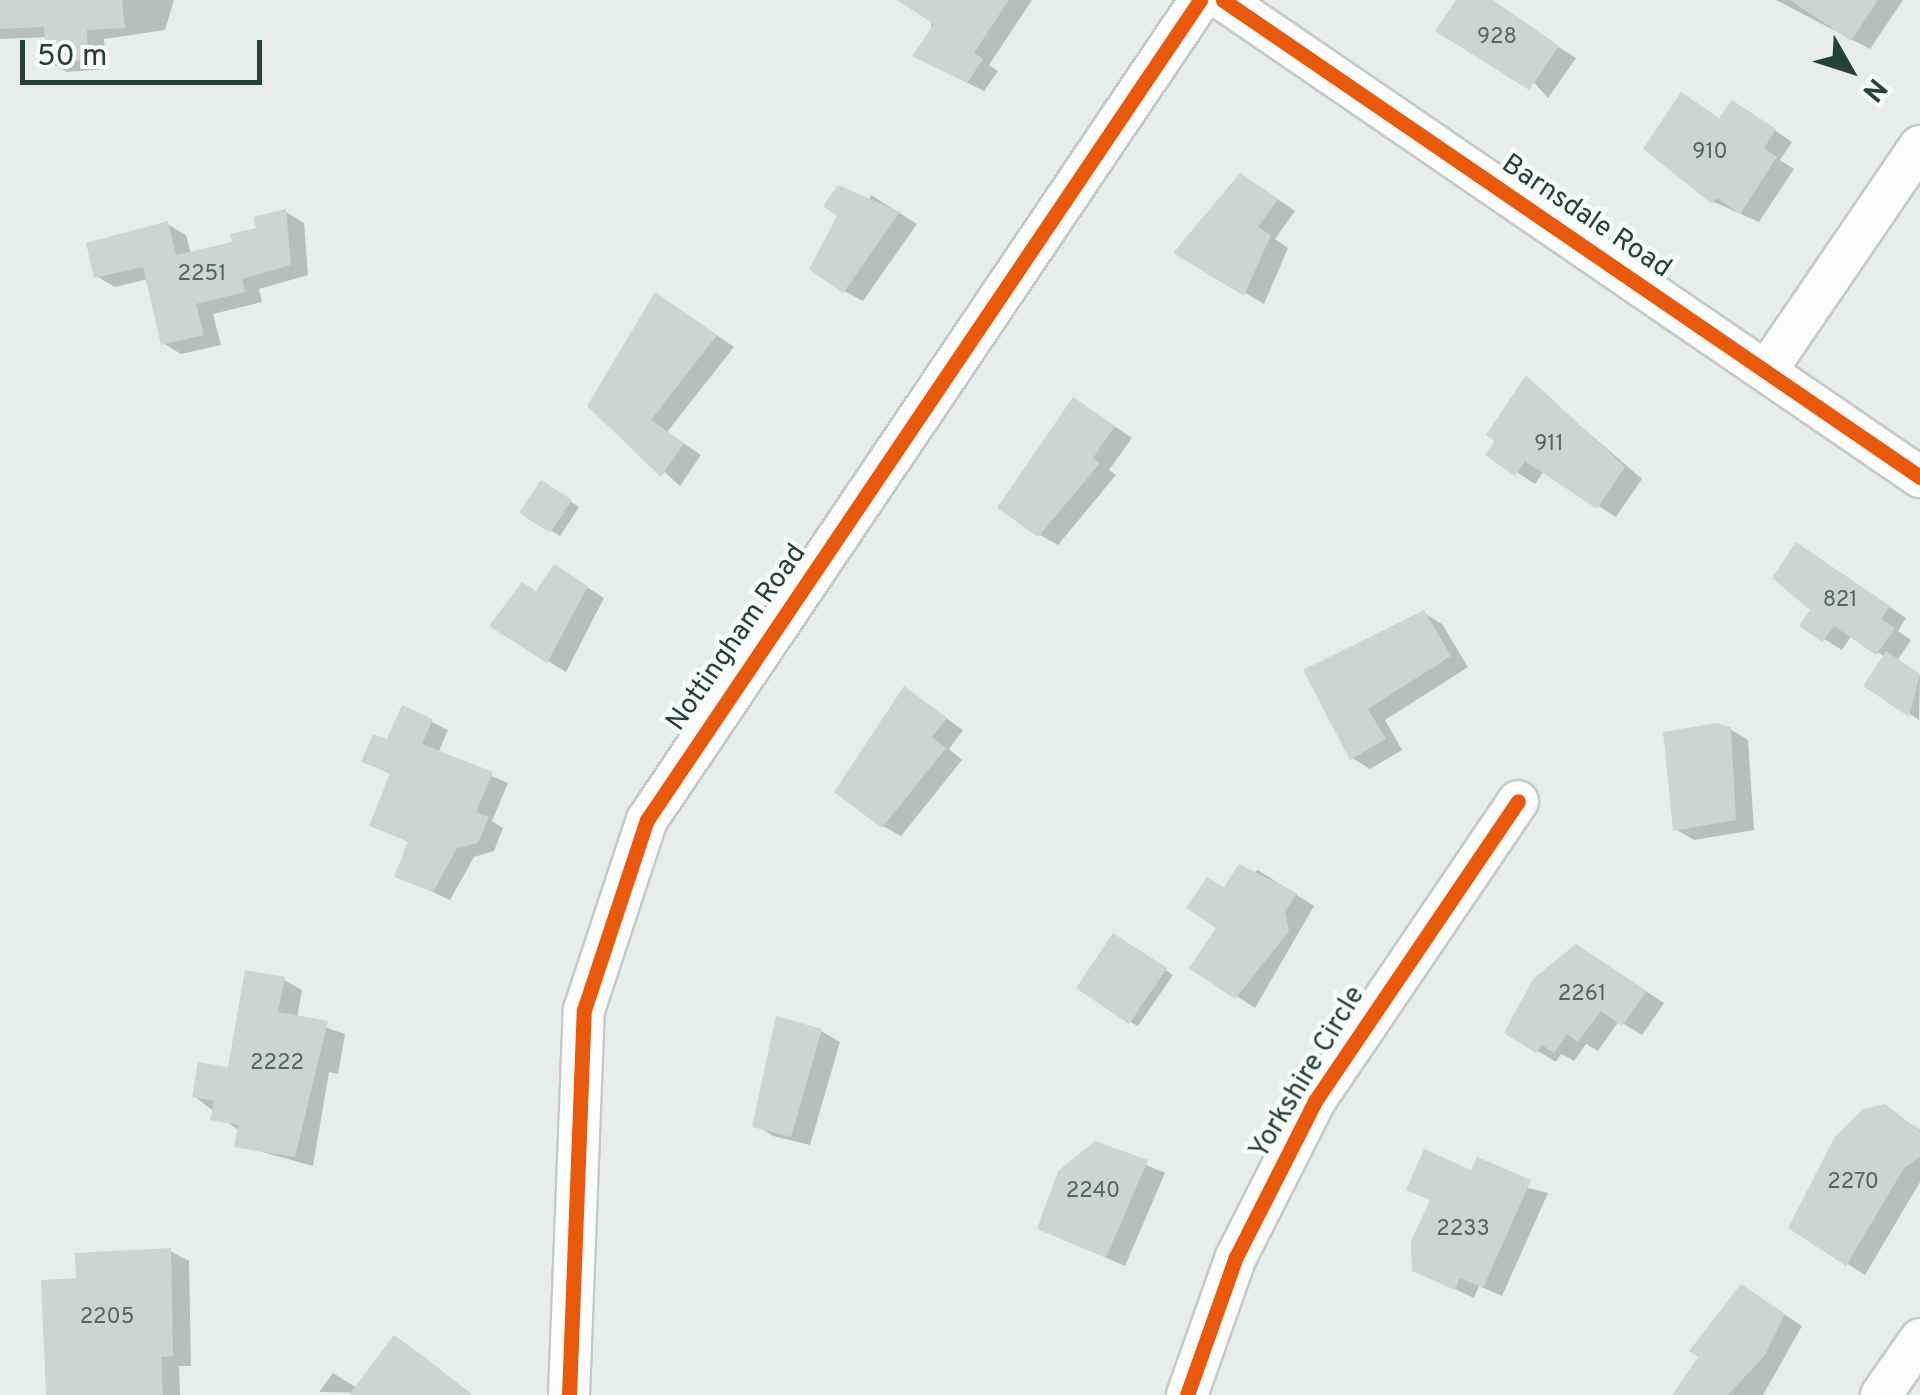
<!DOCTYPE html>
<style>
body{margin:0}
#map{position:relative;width:1920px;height:1395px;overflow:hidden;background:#e8edeb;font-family:Overpass,sans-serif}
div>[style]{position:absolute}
.shadow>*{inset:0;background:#0003}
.building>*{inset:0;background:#cfd4d2}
.roads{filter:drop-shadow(2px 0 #c5cac8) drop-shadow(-2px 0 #c5cac8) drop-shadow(0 2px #c5cac8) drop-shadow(0 -2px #c5cac8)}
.minor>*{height:40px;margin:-20px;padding:0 20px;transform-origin:20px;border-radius:20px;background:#fcfcfc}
.cycleway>*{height:15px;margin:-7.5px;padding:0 7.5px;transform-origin:7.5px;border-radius:7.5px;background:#e8590c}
span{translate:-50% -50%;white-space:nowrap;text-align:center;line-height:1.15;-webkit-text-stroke:9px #f7fbf9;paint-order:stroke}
.number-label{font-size:22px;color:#506761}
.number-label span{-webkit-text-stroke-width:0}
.street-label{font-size:28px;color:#24423a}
.north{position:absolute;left:1800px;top:20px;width:100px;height:100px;-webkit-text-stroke:8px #f7fbf9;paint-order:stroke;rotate:129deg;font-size:28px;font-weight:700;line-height:40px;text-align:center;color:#24423a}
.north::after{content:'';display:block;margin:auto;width:35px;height:45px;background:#24423a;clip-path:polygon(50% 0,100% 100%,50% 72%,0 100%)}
.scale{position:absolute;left:20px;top:40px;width:242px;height:45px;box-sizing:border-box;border:5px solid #24423a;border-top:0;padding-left:12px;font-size:30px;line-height:35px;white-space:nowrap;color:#24423a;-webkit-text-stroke:8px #f7fbf9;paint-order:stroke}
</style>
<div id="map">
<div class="shadow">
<i style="clip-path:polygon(0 0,174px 0,165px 30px,104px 39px,106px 69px,67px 72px,49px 62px,48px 37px,0 39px)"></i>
<i style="clip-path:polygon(931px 0,1032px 0,989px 65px,998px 71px,984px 91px,932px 65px)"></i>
<i style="clip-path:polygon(1459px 0,1484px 0,1576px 58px,1548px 98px)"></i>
<i style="clip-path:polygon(1776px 0,1903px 0,1870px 49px)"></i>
<i style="clip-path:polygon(1751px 114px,1792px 142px,1780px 160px,1794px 169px,1759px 222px,1714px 202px,1647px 148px)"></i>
<i style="clip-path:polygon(1259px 186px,1295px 211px,1275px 239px,1288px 248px,1264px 304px,1176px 252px)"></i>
<i style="clip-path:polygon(871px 195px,917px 224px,863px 301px,844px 291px)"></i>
<i style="clip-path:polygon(286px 212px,304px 223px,308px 275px,259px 289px,262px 302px,213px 314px,221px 345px,181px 354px,163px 343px,148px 279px,115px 287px,96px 276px,167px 224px,186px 235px,191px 254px,235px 244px)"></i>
<i style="clip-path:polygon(674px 306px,734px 347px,667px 432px,701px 455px,680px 486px,591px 405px)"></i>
<i style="clip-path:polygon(1526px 379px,1642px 479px,1616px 517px,1544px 471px,1535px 484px,1488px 454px)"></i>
<i style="clip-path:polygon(1092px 411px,1132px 438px,1109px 470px,1116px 475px,1058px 545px,1040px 535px)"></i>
<i style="clip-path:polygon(542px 483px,579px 507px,560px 536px,523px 512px)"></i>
<i style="clip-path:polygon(1814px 556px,1906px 618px,1898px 631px,1911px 640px,1897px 661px,1920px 676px,1919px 720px,1866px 685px,1885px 657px,1852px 635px,1842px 650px,1803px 626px,1814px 610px)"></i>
<i style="clip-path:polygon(573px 578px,604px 598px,566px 672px,548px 661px,538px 593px)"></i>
<i style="clip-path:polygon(1424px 613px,1442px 624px,1468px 667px,1385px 720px,1402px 750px,1370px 769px,1352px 758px,1306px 672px)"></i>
<i style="clip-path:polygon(905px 689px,963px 730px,949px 749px,962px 760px,901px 836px,883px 826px)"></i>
<i style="clip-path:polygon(403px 708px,448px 730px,438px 753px,508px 783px,492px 821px,503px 828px,494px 851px,474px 857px,450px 900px,397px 875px,411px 843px,373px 825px,392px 775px,365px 761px,388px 742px)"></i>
<i style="clip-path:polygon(1730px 729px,1748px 740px,1754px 830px,1694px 840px,1675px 829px)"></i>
<i style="clip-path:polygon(1258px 870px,1314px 906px,1255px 1008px,1192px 967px,1220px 927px,1225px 890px)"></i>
<i style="clip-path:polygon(1114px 936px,1173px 975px,1138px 1026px,1130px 1022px)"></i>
<i style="clip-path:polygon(1595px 957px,1664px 1003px,1642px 1035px,1619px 1021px,1598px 1051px,1586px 1044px,1574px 1061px,1561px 1054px,1556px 1062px,1507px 1032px)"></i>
<i style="clip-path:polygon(284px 980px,302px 990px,297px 1018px,345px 1034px,338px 1074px,329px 1072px,313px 1166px,237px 1145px,239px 1131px,194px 1096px,230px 1070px)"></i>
<i style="clip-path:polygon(821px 1031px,840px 1042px,810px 1145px,773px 1136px,755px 1125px)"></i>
<i style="clip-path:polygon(1885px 1107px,1920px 1130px,1920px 1182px,1865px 1275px,1791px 1227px)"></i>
<i style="clip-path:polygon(1096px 1144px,1165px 1173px,1125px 1266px,1040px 1228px)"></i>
<i style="clip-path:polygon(1472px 1173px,1548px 1193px,1502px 1296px,1479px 1286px,1474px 1298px,1415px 1270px,1432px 1201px,1410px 1189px)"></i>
<i style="clip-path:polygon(170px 1251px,189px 1261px,191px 1366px,179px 1366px,180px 1395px,49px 1395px,78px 1280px)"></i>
<i style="clip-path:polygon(1759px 1298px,1802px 1326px,1763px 1395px,1690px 1395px)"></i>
<i style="clip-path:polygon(413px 1349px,471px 1394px,319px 1392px,333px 1373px,357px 1388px)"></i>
</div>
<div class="building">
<i style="clip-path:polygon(0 0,122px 0,125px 28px,87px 30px,88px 60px,47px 63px,44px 27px,0 29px)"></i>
<i style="clip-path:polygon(897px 0,1009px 0,974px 53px,983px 59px,967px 83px,912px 56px,934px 24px)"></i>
<i style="clip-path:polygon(1456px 0,1493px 0,1559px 46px,1529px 90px,1435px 31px)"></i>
<i style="clip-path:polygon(1790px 0,1878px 0,1851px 41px)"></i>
<i style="clip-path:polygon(1681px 92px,1719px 118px,1732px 100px,1776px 129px,1764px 148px,1777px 157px,1740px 214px,1717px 198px,1712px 204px,1643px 149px)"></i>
<i style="clip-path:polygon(1240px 173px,1278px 199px,1258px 227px,1271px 235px,1244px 296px,1173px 253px)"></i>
<i style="clip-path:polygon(838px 185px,900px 212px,843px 293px,809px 269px,837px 216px,823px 206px)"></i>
<i style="clip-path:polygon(286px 209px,291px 265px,242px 279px,245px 292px,196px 304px,204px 335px,161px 345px,143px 267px,94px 278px,86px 243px,168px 221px,176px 255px,232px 242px,230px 234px,256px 228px,253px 217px)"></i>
<i style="clip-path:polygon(655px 292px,717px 335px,651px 420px,684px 443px,661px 477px,587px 406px)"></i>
<i style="clip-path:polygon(1526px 375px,1625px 467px,1597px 509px,1525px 461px,1515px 476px,1485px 455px,1495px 441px,1486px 435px)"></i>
<i style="clip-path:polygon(1073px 397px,1115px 426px,1093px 458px,1100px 463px,1038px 537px,997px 508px)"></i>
<i style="clip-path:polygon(541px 480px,572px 500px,550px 533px,519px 513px)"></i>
<i style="clip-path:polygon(1796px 542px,1890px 606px,1881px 619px,1895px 628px,1876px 655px,1834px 626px,1822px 642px,1799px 626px,1810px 610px,1772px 578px)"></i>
<i style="clip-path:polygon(554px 564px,588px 586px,547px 663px,489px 626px,522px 582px,536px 591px)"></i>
<i style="clip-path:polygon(1424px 610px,1451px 656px,1368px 709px,1386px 739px,1350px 760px,1303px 670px)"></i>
<i style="clip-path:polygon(1886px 651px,1920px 674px,1909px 717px,1863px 686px)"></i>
<i style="clip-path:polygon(904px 686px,947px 718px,932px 737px,946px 748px,882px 828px,834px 792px)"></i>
<i style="clip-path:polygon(402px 705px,433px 719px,422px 744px,493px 772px,476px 812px,489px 817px,478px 843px,457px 848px,433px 892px,394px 877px,408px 841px,369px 826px,390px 773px,361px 762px,373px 734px,387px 739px)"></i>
<i style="clip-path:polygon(1716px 723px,1731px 727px,1736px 820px,1673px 831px,1663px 732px)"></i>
<i style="clip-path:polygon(1239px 864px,1297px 893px,1285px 912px,1289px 931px,1235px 999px,1189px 968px,1216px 928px,1186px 908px,1207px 877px,1224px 887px)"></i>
<i style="clip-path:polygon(1113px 933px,1167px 968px,1129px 1024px,1076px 988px)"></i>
<i style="clip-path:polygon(1576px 944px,1647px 991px,1622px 1026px,1601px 1011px,1578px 1042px,1567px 1034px,1554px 1053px,1542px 1045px,1536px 1053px,1504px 1033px,1533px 979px)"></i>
<i style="clip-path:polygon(245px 970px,285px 977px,278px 1012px,328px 1021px,295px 1157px,234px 1147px,238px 1125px,210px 1120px,214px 1101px,192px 1097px,198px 1062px,228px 1067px)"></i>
<i style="clip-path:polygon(776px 1016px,822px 1029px,791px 1137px,752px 1127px)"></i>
<i style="clip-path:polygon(1885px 1104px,1920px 1131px,1920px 1157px,1904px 1168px,1846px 1266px,1788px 1228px,1834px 1138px,1863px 1109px)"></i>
<i style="clip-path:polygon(1095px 1141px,1148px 1160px,1106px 1258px,1037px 1229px,1058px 1171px)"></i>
<i style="clip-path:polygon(1424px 1149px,1471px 1170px,1477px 1157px,1531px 1180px,1483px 1288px,1460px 1278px,1455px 1290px,1412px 1271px,1411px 1241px,1430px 1200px,1406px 1190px)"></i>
<i style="clip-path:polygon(171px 1248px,173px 1356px,161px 1357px,163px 1395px,46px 1395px,41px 1280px,76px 1278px,75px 1253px)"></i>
<i style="clip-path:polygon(1741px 1284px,1785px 1314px,1765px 1355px,1728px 1395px,1672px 1395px,1698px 1357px,1689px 1351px)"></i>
<i style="clip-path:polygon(394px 1335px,427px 1359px,471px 1395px,349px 1395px)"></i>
</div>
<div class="roads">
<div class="minor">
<i style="left:1223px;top:0;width:845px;rotate:34.39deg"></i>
<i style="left:1767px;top:370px;width:271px;rotate:-55.7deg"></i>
<i style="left:569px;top:1395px;width:385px;rotate:-87.8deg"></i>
<i style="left:584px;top:1010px;width:200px;rotate:-71.7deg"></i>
<i style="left:647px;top:820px;width:989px;rotate:-56deg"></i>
<i style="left:1187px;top:1395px;width:146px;rotate:-70.5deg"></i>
<i style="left:1236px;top:1257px;width:175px;rotate:-63.1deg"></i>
<i style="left:1315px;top:1101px;width:362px;rotate:-55.9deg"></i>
<i style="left:1881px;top:1395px;width:68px;rotate:-55.1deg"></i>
</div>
</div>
<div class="cycleway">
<i style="left:1223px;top:0;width:845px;rotate:34.39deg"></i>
<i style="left:569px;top:1395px;width:385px;rotate:-87.8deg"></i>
<i style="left:584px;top:1010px;width:200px;rotate:-71.7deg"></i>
<i style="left:647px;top:820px;width:989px;rotate:-56deg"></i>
<i style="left:1187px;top:1395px;width:146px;rotate:-70.5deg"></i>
<i style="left:1236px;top:1257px;width:175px;rotate:-63.1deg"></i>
<i style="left:1315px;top:1101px;width:362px;rotate:-55.9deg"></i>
</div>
<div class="number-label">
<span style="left:1497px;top:38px">928</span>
<span style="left:1710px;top:153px">910</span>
<span style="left:202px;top:275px">2251</span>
<span style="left:1549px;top:445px">911</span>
<span style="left:1840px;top:601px">821</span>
<span style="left:1582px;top:995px">2261</span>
<span style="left:277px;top:1064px">2222</span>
<span style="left:1853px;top:1183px">2270</span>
<span style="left:1093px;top:1192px">2240</span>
<span style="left:1463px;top:1230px">2233</span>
<span style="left:107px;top:1318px">2205</span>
</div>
<div class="street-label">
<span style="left:1586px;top:217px;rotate:34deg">Barnsdale Road</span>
<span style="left:737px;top:638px;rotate:-55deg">Nottingham Road</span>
<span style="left:1308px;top:1073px;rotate:-59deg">Yorkshire Circle</span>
</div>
<div class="north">N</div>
<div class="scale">50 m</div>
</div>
